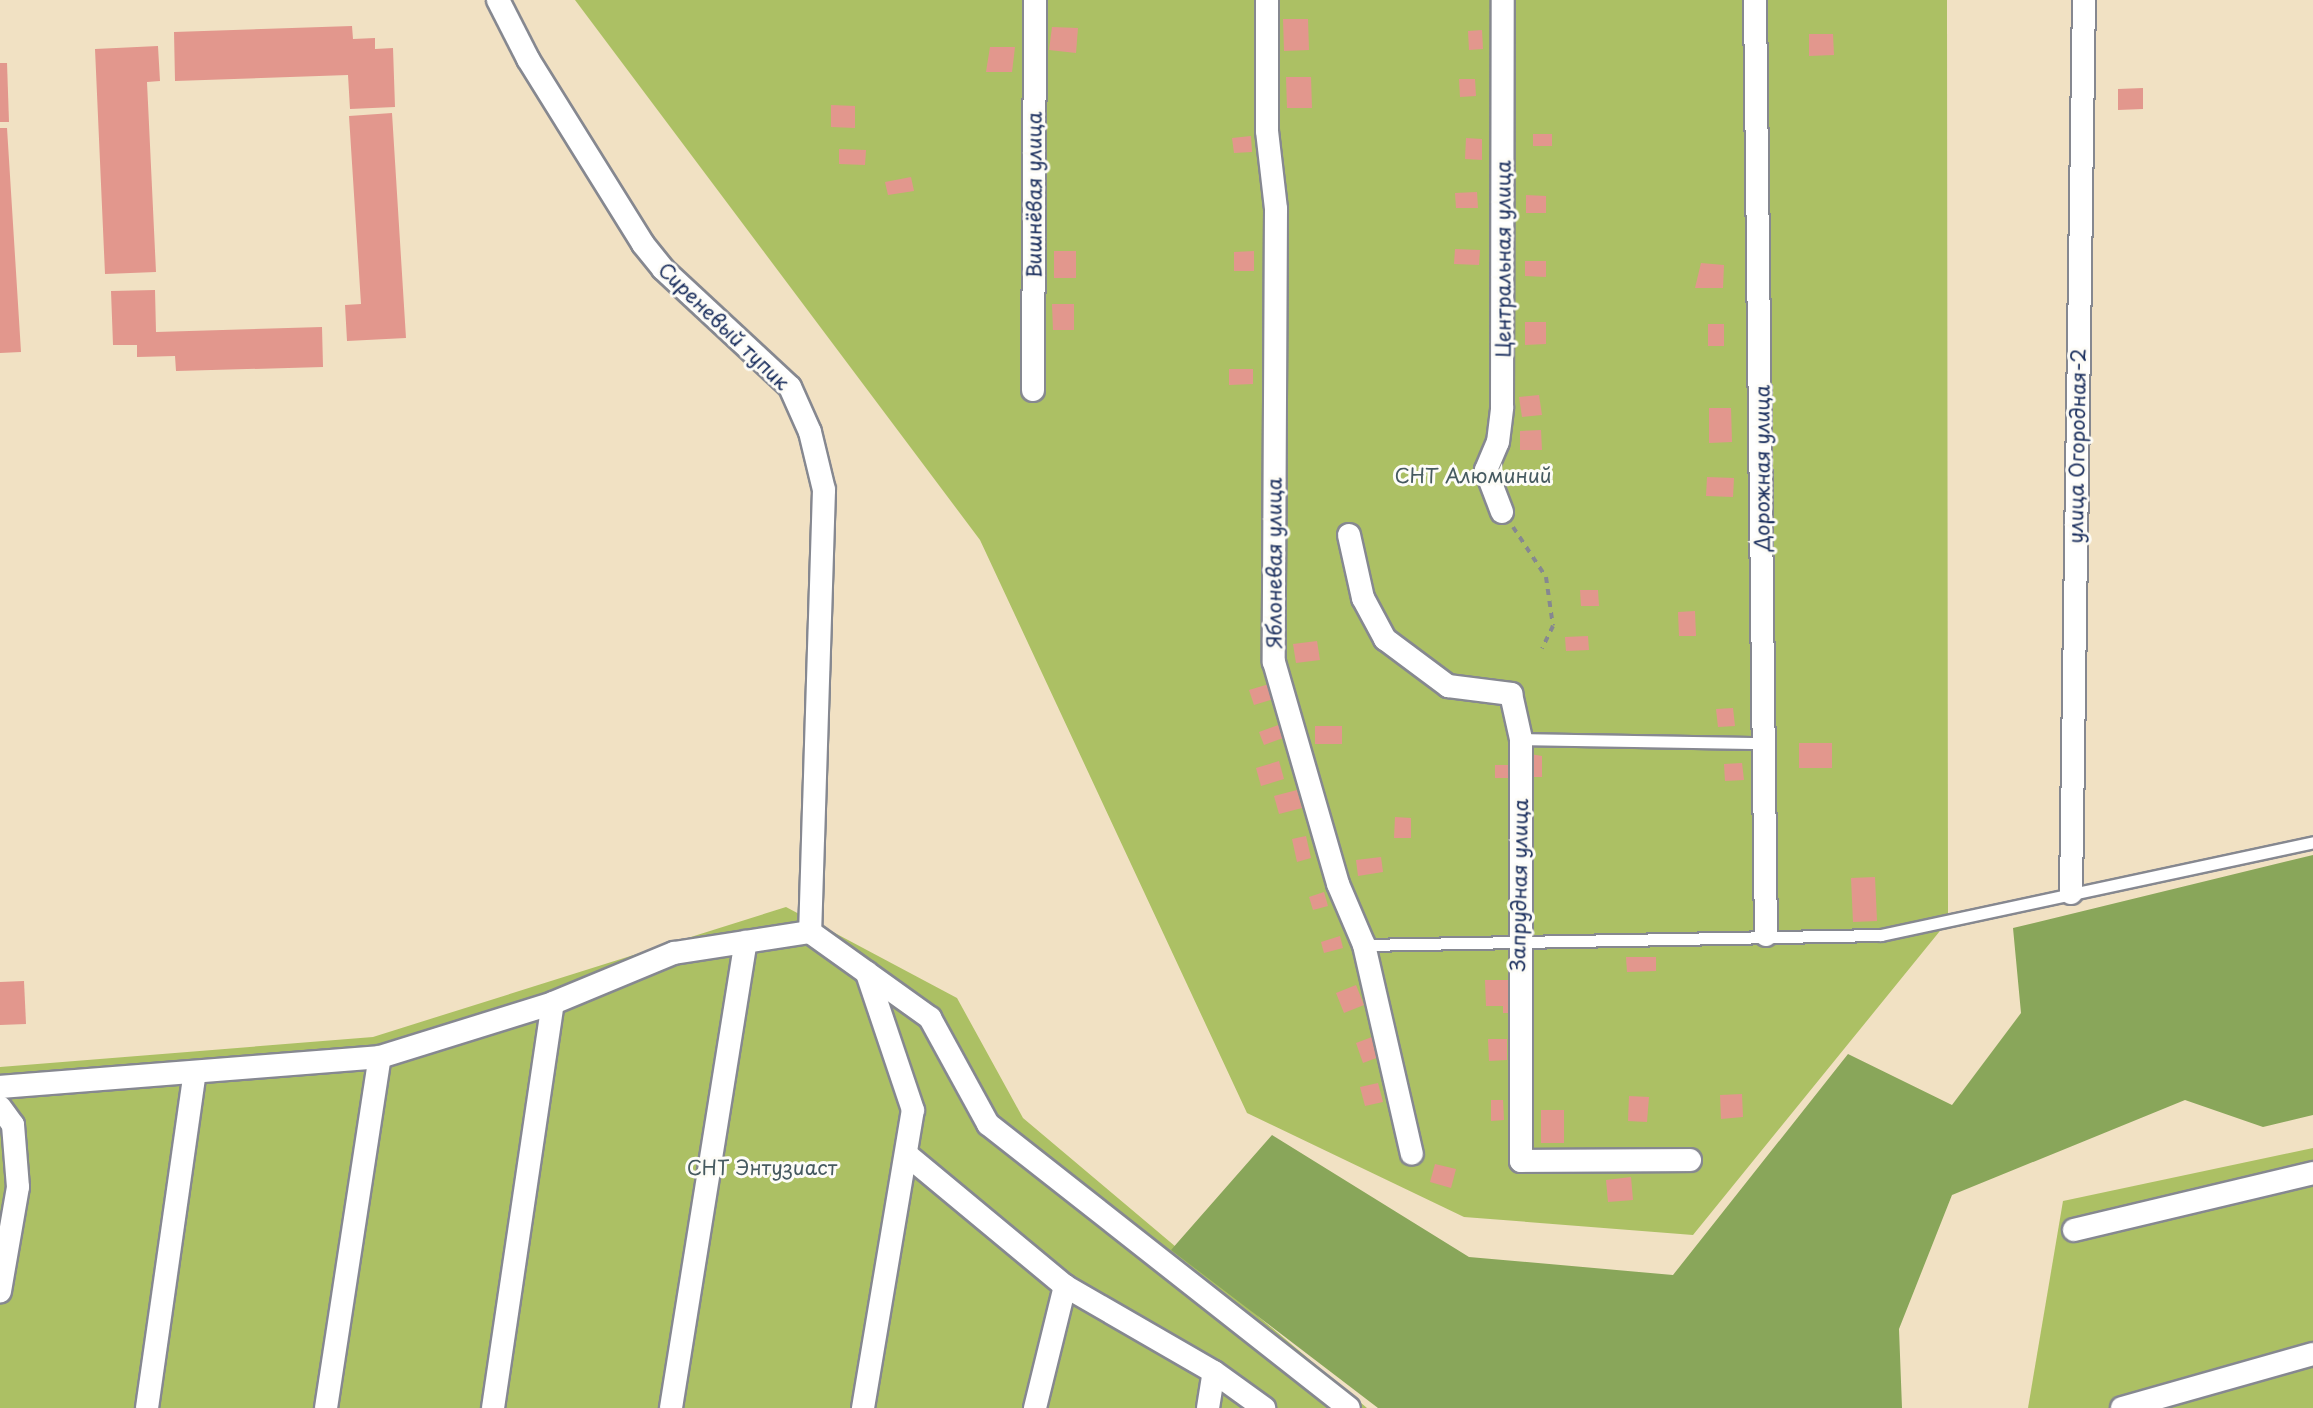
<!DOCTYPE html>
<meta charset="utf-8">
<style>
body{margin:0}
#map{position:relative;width:2313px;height:1408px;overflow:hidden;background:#f1e1c3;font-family:"Playpen Sans",sans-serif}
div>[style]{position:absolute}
.green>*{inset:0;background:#acc064}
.forest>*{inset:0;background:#89a65a}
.building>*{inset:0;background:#e2978d}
.path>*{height:4px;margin-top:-2px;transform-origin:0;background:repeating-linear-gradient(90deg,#868890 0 6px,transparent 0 12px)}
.roads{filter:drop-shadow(2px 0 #868890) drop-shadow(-2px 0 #868890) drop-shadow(0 2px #868890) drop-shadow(0 -2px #868890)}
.service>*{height:11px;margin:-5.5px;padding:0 5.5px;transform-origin:5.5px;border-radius:5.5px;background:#fff}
.minor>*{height:22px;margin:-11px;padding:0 11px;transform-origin:11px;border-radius:11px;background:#fff}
span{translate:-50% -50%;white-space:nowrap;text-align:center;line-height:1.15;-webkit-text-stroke:6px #fdfcf7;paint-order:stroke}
.street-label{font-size:20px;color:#1b2f5e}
.park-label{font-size:20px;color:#465a60}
</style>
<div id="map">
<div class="green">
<i style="clip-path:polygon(575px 0,1947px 0,1948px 921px,1693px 1235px,1464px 1217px,1247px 1113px,980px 540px)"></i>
<i style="clip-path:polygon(786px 907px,957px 998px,1023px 1118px,1367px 1408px,0 1408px,0 1067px,373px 1037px)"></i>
<i style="clip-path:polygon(2313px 1148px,2313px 1408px,2028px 1408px,2063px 1201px)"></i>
</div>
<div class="forest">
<i style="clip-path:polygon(2313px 855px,2313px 1115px,2263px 1127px,2185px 1100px,1952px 1195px,1899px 1329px,1902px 1408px,1378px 1408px,1171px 1250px,1272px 1135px,1469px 1257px,1673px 1275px,1848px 1054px,1952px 1105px,2021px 1013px,2013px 928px)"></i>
</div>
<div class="building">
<i style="clip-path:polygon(1283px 19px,1308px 19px,1309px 50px,1284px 51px)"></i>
<i style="clip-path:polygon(352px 26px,353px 39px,375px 38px,375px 49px,393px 48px,395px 107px,350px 109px,348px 75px,175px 81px,174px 32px)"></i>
<i style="clip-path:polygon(1052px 27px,1078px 28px,1076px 53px,1049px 50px)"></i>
<i style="clip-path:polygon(1482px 30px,1483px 49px,1469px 50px,1468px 31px)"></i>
<i style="clip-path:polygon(1809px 34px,1833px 34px,1834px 55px,1809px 56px)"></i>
<i style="clip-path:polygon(158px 46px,160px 81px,147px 82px,156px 272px,105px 274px,95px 49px)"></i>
<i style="clip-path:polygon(990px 47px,1015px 47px,1012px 72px,986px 72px)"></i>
<i style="clip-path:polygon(0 63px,7px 63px,9px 122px,0 122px)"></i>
<i style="clip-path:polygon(1286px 77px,1311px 77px,1312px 108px,1287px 108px)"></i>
<i style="clip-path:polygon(1459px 79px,1475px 79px,1476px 96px,1460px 97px)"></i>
<i style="clip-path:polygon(2143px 88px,2143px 109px,2118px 110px,2118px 89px)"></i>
<i style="clip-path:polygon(831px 105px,855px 106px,855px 128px,831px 127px)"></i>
<i style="clip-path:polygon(392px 113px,406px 338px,347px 341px,345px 305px,361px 304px,349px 116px)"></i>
<i style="clip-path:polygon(0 128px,7px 128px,21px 352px,0 353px)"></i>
<i style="clip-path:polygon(1533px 134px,1552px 134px,1552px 146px,1533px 146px)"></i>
<i style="clip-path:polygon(1251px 136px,1252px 152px,1234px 153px,1232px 138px)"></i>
<i style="clip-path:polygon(1466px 138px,1482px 139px,1482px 160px,1465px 159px)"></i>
<i style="clip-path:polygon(839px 149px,866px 150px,865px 165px,839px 164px)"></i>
<i style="clip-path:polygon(911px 177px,914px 191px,888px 195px,885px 182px)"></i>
<i style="clip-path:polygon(1477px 192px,1478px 208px,1456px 208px,1455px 193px)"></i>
<i style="clip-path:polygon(1526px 195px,1546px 196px,1546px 213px,1526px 213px)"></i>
<i style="clip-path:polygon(1455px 249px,1480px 250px,1479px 265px,1454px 264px)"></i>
<i style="clip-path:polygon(1054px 251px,1076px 251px,1076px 278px,1054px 278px)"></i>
<i style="clip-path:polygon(1254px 251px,1254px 271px,1234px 271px,1234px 252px)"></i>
<i style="clip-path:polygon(1525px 261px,1546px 261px,1546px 277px,1525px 276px)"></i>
<i style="clip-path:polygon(1701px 263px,1724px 265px,1723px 288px,1695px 288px)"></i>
<i style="clip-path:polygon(155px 290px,156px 332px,322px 327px,323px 367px,176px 371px,175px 356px,137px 357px,137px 345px,113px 345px,111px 291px)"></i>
<i style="clip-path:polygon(1052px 304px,1074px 304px,1074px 330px,1053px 330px)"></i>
<i style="clip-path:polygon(1525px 322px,1546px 322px,1546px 344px,1525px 345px)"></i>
<i style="clip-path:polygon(1708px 324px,1724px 324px,1724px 346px,1708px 346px)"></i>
<i style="clip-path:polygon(1229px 369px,1253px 369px,1253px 384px,1229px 385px)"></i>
<i style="clip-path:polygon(1539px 395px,1542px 415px,1522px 417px,1519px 397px)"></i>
<i style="clip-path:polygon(1709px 408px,1731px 408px,1732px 442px,1709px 443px)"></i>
<i style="clip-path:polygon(1541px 430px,1542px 450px,1520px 450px,1520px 431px)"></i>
<i style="clip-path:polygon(1707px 477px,1734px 478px,1733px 497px,1706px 496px)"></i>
<i style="clip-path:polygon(1580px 590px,1598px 590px,1599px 606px,1581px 606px)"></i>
<i style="clip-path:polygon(1695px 611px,1696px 636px,1679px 636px,1678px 612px)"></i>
<i style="clip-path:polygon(1588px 636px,1589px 650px,1566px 651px,1565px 637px)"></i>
<i style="clip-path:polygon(1317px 641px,1320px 660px,1296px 663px,1293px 644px)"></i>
<i style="clip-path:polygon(1269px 684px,1274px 699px,1254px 705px,1249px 690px)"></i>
<i style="clip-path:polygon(1733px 708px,1735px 726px,1718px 727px,1716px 709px)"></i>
<i style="clip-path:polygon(1281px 724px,1286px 737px,1264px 745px,1259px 732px)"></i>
<i style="clip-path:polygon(1315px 726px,1342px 726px,1342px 744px,1315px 744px)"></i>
<i style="clip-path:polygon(1799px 743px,1832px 743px,1832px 768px,1799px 768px)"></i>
<i style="clip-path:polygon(1530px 754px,1542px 756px,1542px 777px,1529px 777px)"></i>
<i style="clip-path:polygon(1279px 761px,1284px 779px,1261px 786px,1256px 768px)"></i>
<i style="clip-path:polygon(1742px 763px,1744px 780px,1725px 781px,1724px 764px)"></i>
<i style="clip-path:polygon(1495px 765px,1513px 765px,1513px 778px,1495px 778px)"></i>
<i style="clip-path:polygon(1297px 790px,1302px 808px,1279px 814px,1274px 796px)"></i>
<i style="clip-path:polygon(1395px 817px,1411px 818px,1411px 838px,1394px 838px)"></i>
<i style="clip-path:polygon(1306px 836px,1311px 858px,1297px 862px,1292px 839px)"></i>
<i style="clip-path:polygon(1381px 857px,1383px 872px,1358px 876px,1356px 860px)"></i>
<i style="clip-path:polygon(1875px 877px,1877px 921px,1853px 922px,1851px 878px)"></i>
<i style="clip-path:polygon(1324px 892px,1328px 906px,1313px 910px,1309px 897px)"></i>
<i style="clip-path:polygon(1340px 936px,1343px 948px,1324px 953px,1321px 942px)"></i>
<i style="clip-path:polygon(1626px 957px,1656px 957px,1656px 971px,1627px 972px)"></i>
<i style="clip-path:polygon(1485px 980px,1509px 980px,1510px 1013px,1503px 1013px,1503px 1006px,1486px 1006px)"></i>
<i style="clip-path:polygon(24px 981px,26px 1024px,0 1025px,0 982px)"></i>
<i style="clip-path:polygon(1356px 985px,1364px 1005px,1344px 1013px,1336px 993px)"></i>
<i style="clip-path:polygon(1372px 1037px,1379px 1057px,1363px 1063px,1356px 1043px)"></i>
<i style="clip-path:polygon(1488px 1039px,1507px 1039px,1507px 1060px,1489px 1061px)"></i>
<i style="clip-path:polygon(1378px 1083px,1383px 1102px,1365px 1106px,1360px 1087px)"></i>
<i style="clip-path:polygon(1742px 1094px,1743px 1117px,1721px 1119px,1720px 1095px)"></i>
<i style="clip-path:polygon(1629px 1096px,1649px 1097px,1647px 1122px,1628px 1121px)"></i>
<i style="clip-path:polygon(1491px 1100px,1503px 1100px,1504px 1120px,1491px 1121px)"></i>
<i style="clip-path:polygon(1541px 1110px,1564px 1110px,1564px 1143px,1541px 1143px)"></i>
<i style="clip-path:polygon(1435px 1164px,1456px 1169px,1451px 1188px,1430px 1182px)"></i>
<i style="clip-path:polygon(1631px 1177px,1633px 1200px,1608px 1202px,1606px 1180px)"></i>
</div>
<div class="path">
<i style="left:1513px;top:527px;width:60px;rotate:56.6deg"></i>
<i style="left:1546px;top:577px;width:49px;rotate:81.9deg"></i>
<i style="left:1553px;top:626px;width:25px;rotate:116deg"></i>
</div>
<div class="roads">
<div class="service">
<i style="left:1521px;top:739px;width:240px;rotate:1deg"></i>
<i style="left:1364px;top:945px;width:517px;rotate:-1.11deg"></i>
<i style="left:1881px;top:935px;width:442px;rotate:-12.1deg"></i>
</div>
<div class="minor">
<i style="left:498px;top:0;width:66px;rotate:63deg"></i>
<i style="left:528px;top:59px;width:218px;rotate:58.1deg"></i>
<i style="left:643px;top:244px;width:32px;rotate:51deg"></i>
<i style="left:663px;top:269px;width:173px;rotate:42.9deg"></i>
<i style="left:790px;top:387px;width:49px;rotate:66deg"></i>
<i style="left:810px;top:432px;width:60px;rotate:76.4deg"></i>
<i style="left:824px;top:490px;width:442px;rotate:91.8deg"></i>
<i style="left:1267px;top:0;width:131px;rotate:90deg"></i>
<i style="left:1267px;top:131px;width:79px;rotate:83.4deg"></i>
<i style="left:1276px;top:209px;width:453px;rotate:90.3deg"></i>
<i style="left:1274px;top:662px;width:231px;rotate:73.9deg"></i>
<i style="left:1338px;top:884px;width:66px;rotate:66.9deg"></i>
<i style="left:1364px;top:945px;width:214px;rotate:77.1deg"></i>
<i style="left:1755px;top:0;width:935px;rotate:89.33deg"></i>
<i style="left:1033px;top:390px;width:390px;rotate:-89.7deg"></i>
<i style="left:1502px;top:512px;width:45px;rotate:-110.9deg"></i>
<i style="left:1486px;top:470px;width:30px;rotate:-67deg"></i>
<i style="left:1498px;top:442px;width:35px;rotate:-83deg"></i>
<i style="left:1502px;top:407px;width:407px;rotate:-89.9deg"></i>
<i style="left:1349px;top:535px;width:65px;rotate:77.5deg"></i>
<i style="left:1363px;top:598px;width:47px;rotate:61.8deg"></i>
<i style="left:1385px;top:639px;width:79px;rotate:36.7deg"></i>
<i style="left:1448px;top:686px;width:64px;rotate:7.2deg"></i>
<i style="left:1511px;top:694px;width:46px;rotate:77.5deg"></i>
<i style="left:1521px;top:739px;width:422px;rotate:90deg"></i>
<i style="left:1521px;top:1161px;width:169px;rotate:-0.3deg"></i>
<i style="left:2071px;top:893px;width:893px;rotate:-89.17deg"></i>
<i style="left:0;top:1087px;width:381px;rotate:-4.5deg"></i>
<i style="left:380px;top:1057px;width:181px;rotate:-17.3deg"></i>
<i style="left:553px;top:1003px;width:131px;rotate:-22.5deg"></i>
<i style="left:674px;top:953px;width:138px;rotate:-8.8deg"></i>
<i style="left:810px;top:932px;width:148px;rotate:35.6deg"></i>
<i style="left:930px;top:1018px;width:121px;rotate:61.3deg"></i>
<i style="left:988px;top:1124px;width:459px;rotate:38.2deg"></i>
<i style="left:0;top:1107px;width:22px;rotate:54deg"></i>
<i style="left:13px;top:1125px;width:62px;rotate:85.4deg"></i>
<i style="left:18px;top:1187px;width:106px;rotate:99.8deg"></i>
<i style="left:906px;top:1154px;width:207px;rotate:39.7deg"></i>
<i style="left:1065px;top:1286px;width:172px;rotate:30deg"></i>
<i style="left:1214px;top:1372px;width:62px;rotate:35.8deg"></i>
<i style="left:2074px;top:1230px;width:246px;rotate:-13.4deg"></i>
<i style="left:147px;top:1408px;width:335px;rotate:-81.9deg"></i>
<i style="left:326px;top:1408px;width:355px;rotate:-81.3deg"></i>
<i style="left:493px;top:1408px;width:409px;rotate:-81.6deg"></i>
<i style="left:671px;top:1408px;width:472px;rotate:-80.9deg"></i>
<i style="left:863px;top:1408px;width:302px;rotate:-80.5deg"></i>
<i style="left:913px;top:1110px;width:145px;rotate:-108.6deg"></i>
<i style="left:1035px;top:1408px;width:126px;rotate:-76.2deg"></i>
<i style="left:1208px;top:1408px;width:36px;rotate:-81deg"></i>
<i style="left:2122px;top:1408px;width:198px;rotate:-15.8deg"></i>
</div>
</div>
<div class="street-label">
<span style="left:1034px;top:195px;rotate:-90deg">Вишнёвая улица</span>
<span style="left:1503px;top:259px;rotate:-90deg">Центральная улица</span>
<span style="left:724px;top:326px;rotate:44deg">Сиреневый тупик</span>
<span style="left:2077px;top:446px;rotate:-89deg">улица Огородная-2</span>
<span style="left:1762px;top:468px;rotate:-90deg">Дорожная улица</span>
<span style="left:1274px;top:563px;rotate:-90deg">Яблоневая улица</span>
<span style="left:1519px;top:885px;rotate:-89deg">Запрудная улица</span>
</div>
<div class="park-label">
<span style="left:1473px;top:475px">СНТ Алюминий</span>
<span style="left:762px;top:1167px">СНТ Энтузиаст</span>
</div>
</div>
